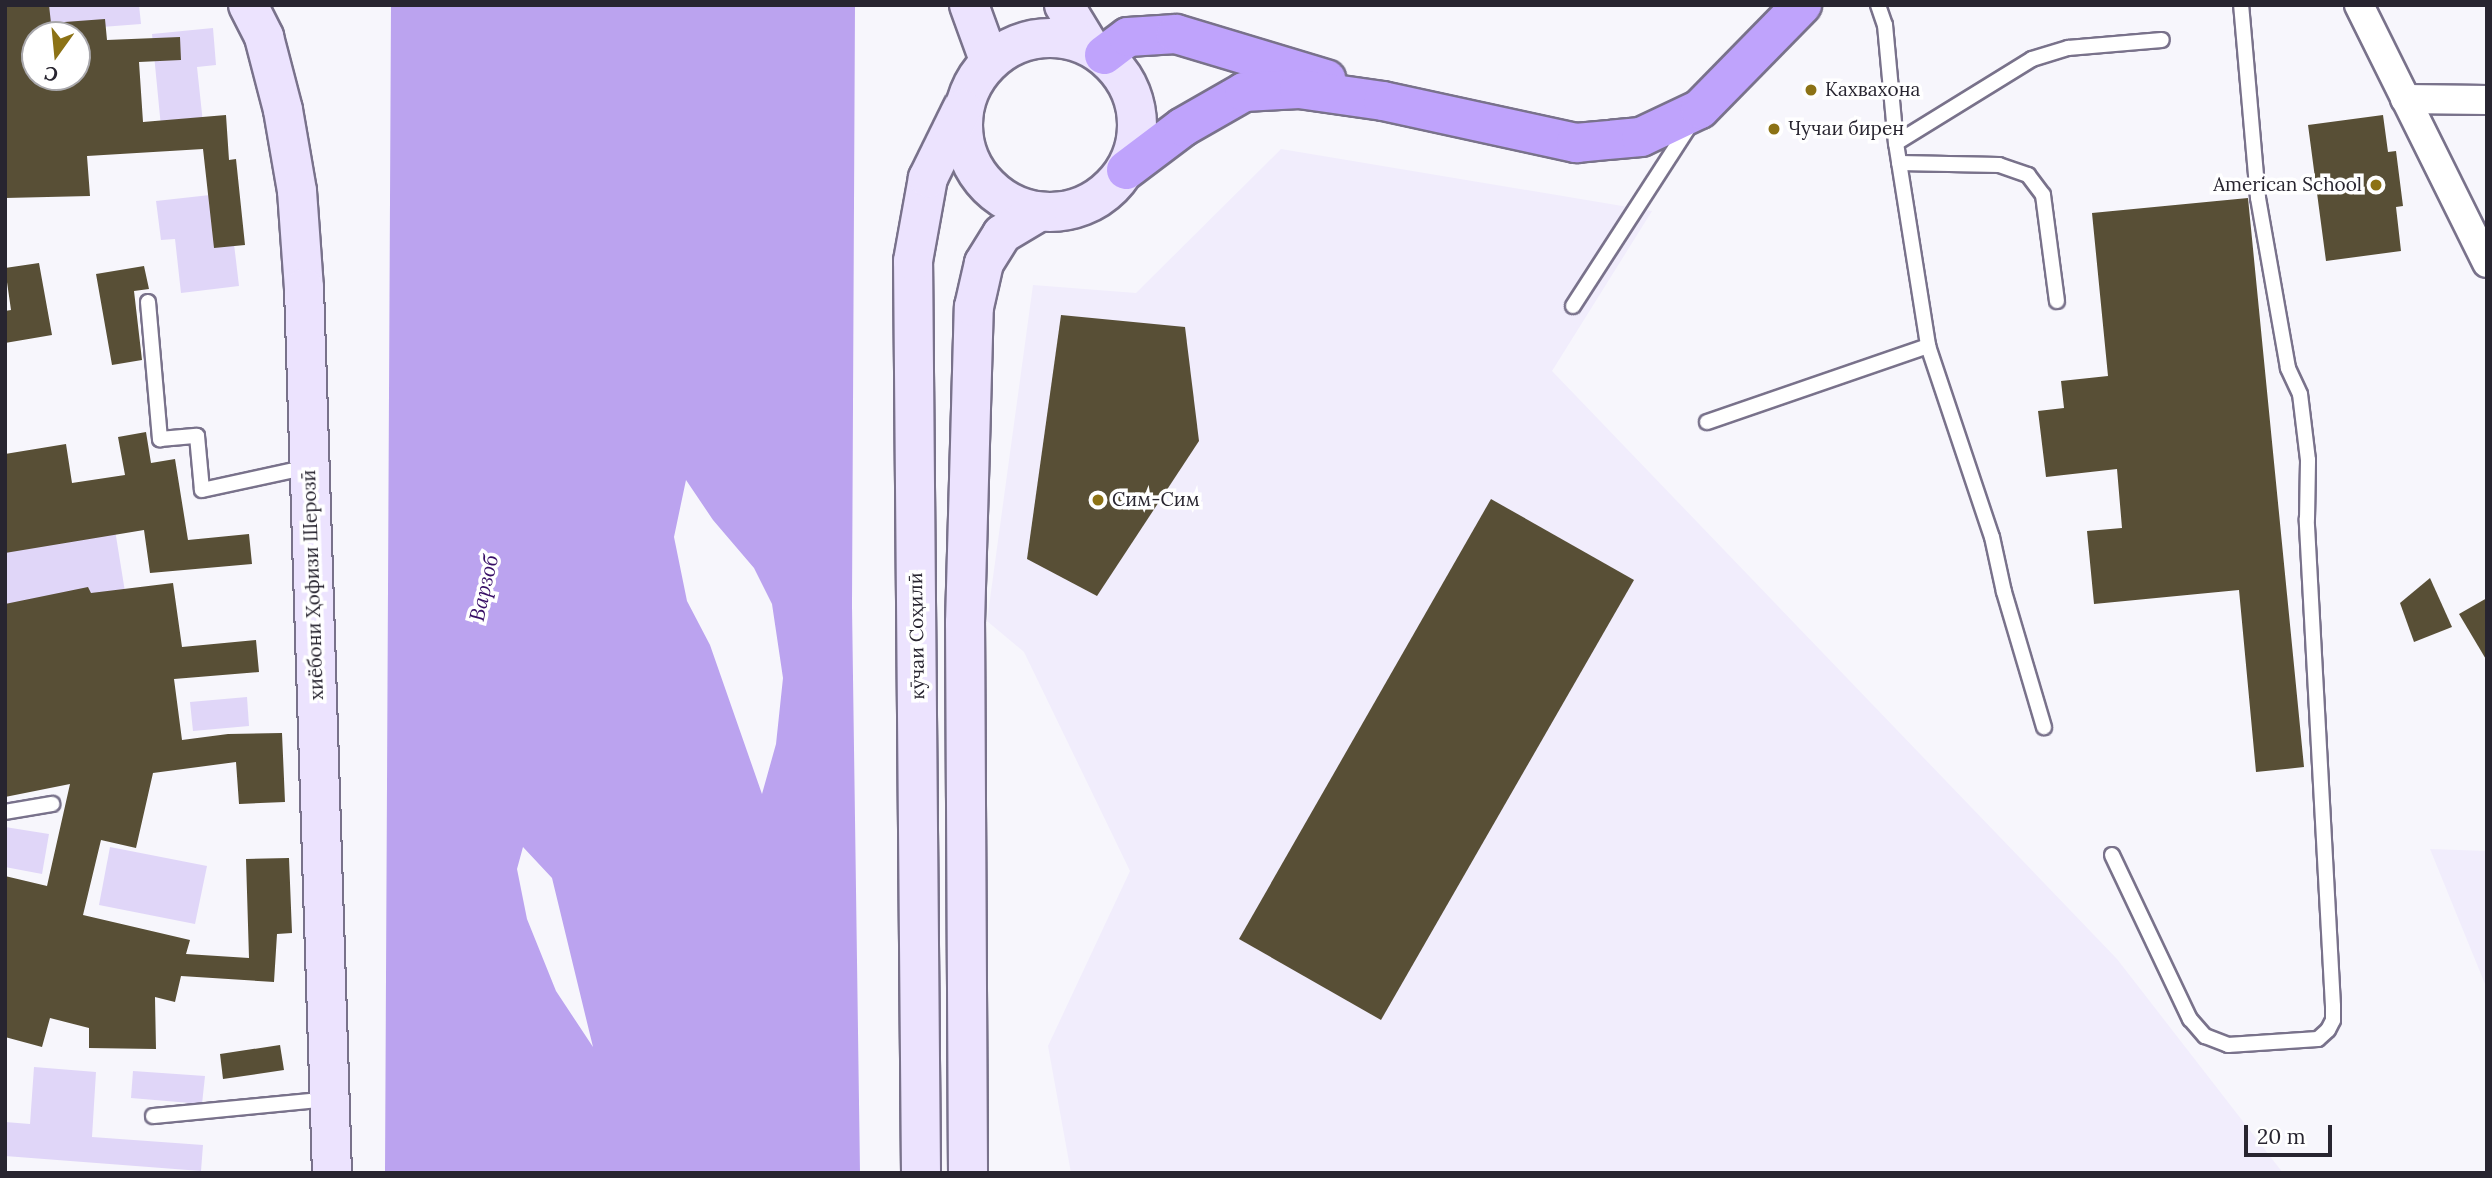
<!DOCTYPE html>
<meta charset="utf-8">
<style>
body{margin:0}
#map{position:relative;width:2492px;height:1178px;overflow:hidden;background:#f7f6fc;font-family:Lora,serif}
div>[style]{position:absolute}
.built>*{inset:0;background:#f1edfc}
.green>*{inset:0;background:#e0d6f8}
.water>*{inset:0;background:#bba3ef}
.building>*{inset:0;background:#584f36}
.roads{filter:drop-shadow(2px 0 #79728b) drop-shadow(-2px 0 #79728b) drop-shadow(0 2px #79728b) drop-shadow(0 -2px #79728b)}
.lane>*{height:14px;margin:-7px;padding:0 7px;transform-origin:7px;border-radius:7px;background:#fff}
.street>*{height:28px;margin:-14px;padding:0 14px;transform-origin:14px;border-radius:14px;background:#fff}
.secondary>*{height:38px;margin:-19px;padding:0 19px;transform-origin:19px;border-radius:19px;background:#ece3fe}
.secondary>.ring{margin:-19px;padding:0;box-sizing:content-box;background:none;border:38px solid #ece3fe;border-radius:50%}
.highway>*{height:38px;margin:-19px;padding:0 19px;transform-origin:19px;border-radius:19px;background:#bfa3fc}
.dots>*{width:19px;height:19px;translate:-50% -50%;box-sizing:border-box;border:4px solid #fff;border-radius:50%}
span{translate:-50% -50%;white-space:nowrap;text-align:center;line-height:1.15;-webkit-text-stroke:7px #fff;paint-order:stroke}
.poi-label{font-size:19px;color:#282530}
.left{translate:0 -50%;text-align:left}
.right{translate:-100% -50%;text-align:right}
.street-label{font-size:19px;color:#282530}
.water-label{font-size:21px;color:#370e66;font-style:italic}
.frame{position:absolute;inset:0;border:7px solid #282530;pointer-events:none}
.north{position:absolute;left:21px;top:21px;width:70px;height:70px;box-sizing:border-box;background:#fff;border:2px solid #a9a8ac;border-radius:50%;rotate:195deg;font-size:19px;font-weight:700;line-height:28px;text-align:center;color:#282530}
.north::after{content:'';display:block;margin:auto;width:24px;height:32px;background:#8c7215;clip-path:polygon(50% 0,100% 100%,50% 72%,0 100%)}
.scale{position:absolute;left:2244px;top:1125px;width:88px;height:32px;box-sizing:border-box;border:4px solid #282530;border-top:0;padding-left:9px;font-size:21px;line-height:24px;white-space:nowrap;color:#282530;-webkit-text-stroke:5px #fff;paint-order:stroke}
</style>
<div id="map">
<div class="built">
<i style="clip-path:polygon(1281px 149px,1652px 211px,1552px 371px,2117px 959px,2283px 1173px,1071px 1173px,1048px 1046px,1130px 871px,1024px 652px,987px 621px,1033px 285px,1136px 293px)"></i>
<i style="clip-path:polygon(2430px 849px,2487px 851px,2487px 989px)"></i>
</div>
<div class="green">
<i style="clip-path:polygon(20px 5px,139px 5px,141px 24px,23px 33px)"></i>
<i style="clip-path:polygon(213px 28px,216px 65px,197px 67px,203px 123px,161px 127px,152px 34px)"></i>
<i style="clip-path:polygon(228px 193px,239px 286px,181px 293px,175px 239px,161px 240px,156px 201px)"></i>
<i style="clip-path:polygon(115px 530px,126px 598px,5px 619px,5px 549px)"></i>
<i style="clip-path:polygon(247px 697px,249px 726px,193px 731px,190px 702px)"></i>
<i style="clip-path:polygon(5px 827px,49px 834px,42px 874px,5px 867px)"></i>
<i style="clip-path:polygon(110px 847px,207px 866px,195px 924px,99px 905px)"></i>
<i style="clip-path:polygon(34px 1067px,96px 1072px,92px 1137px,203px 1145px,201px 1171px,5px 1156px,5px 1122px,30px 1124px)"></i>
<i style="clip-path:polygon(133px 1071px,205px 1076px,202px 1104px,131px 1098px)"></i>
</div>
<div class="water">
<i style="clip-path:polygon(evenodd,391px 5px,855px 5px,852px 606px,860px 1173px,385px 1173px,391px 5px,686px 480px,713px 520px,754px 568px,772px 604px,783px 678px,776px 744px,762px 794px,710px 645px,687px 601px,674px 537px,686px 480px,391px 5px,523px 847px,552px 878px,593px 1047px,556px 991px,527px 919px,517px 869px,523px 847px)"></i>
</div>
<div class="building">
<i style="clip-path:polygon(evenodd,5px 5px,49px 5px,51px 23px,105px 19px,107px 40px,180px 37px,181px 60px,139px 62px,143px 122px,226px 115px,229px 160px,236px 159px,245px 245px,214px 248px,203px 149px,87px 156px,90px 196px,5px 198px,5px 5px,35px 35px,77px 35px,77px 77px,35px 77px,35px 35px)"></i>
<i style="clip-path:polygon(2383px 115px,2388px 152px,2396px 151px,2403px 206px,2396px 207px,2401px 251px,2326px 261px,2308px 125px)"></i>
<i style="clip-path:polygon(2248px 198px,2304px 767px,2256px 772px,2239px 590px,2094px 604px,2087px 531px,2122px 528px,2117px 469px,2046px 477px,2038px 411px,2064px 408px,2061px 381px,2108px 376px,2092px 213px)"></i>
<i style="clip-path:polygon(39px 263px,52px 335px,5px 343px,5px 311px,11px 310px,5px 268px)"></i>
<i style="clip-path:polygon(144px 266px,149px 289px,134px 291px,142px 360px,112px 365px,96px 274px)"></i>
<i style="clip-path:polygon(1061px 315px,1185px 327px,1199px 441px,1097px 596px,1027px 559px)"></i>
<i style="clip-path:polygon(146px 432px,151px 463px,175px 459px,188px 540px,249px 534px,252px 564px,150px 573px,144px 530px,5px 553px,5px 454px,66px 444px,72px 483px,125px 475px,118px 437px)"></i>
<i style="clip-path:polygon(1491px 499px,1634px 580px,1381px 1020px,1239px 939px)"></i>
<i style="clip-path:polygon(2430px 578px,2452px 627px,2414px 642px,2400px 603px)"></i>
<i style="clip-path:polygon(173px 583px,182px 647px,256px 640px,259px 672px,174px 679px,182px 740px,228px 734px,282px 733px,285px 802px,239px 804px,236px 762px,153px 773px,136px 848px,101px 840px,83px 915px,190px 940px,186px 954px,249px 958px,246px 859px,289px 858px,292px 933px,277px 934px,274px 982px,181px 976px,175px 1002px,155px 997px,156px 1049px,89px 1048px,89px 1028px,50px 1018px,42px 1047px,5px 1037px,5px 876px,47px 886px,70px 784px,5px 797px,5px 604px,88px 587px,91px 593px)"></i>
<i style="clip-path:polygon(2487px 598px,2487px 661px,2459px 614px)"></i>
<i style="clip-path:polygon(280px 1045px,284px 1070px,223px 1079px,220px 1054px)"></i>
</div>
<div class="roads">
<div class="lane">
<i style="left:1878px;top:5px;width:21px;rotate:71deg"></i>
<i style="left:1885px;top:25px;width:119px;rotate:84.7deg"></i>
<i style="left:1896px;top:143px;width:206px;rotate:81deg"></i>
<i style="left:1928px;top:346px;width:201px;rotate:71.5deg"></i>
<i style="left:1992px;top:537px;width:56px;rotate:77.7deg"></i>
<i style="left:2004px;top:592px;width:141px;rotate:73.5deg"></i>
<i style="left:1896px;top:143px;width:160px;rotate:-31.7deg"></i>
<i style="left:2032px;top:59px;width:38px;rotate:-17deg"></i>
<i style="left:2068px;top:48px;width:94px;rotate:-4.9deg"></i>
<i style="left:1899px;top:163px;width:100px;rotate:1.1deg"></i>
<i style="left:1999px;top:165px;width:31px;rotate:19deg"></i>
<i style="left:2028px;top:175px;width:25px;rotate:53deg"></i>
<i style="left:2043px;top:195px;width:107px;rotate:82.5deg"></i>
<i style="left:148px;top:302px;width:138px;rotate:85deg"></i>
<i style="left:160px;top:439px;width:37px;rotate:-5deg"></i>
<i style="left:197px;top:436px;width:54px;rotate:84.7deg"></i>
<i style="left:202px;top:490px;width:108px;rotate:-12.2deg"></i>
<i style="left:1573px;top:306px;width:216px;rotate:-57.1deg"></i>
<i style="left:1707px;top:422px;width:234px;rotate:-19deg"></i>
<i style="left:5px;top:812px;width:48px;rotate:-9.7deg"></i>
<i style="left:2112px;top:855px;width:182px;rotate:64.6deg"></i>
<i style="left:2190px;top:1019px;width:23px;rotate:49deg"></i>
<i style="left:2205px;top:1036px;width:25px;rotate:21deg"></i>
<i style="left:2228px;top:1045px;width:90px;rotate:-3.8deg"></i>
<i style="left:2318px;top:1039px;width:13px;rotate:-42deg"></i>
<i style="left:2328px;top:1030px;width:11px;rotate:-63deg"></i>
<i style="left:2333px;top:1020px;width:14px;rotate:-90deg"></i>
<i style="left:2333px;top:1006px;width:488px;rotate:-93.1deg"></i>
<i style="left:2307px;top:519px;width:59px;rotate:-89deg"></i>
<i style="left:2308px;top:460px;width:66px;rotate:-96.9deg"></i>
<i style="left:2300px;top:394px;width:29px;rotate:-115deg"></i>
<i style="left:2288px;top:368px;width:173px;rotate:-100deg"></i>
<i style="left:2258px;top:198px;width:194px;rotate:-95deg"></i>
<i style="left:153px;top:1116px;width:177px;rotate:-5.5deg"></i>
</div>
<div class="street">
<i style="left:2359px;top:5px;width:288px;rotate:63.6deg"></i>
<i style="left:2405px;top:99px;width:82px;rotate:0.7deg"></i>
</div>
<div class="secondary">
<i style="left:248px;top:5px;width:36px;rotate:63deg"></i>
<i style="left:264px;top:37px;width:75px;rotate:75.4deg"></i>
<i style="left:283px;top:110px;width:82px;rotate:80.2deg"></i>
<i style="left:297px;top:191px;width:97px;rotate:85.9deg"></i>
<i style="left:304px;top:288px;width:885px;rotate:88.19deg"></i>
<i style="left:969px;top:5px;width:59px;rotate:70deg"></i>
<i style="left:1064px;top:5px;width:48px;rotate:58.6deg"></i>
<i class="ring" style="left:963px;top:38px;width:136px;height:136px"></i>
<i style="left:921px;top:1173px;width:912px;rotate:-90.5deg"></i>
<i style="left:913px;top:261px;width:84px;rotate:-79.8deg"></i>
<i style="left:928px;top:178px;width:77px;rotate:-63.8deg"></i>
<i style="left:968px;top:1173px;width:550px;rotate:-90.31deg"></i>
<i style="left:965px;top:623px;width:316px;rotate:-88.4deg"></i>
<i style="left:974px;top:307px;width:45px;rotate:-77.2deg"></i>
<i style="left:984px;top:263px;width:34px;rotate:-58deg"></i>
<i style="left:1002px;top:234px;width:41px;rotate:-31deg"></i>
</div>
<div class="highway">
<i style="left:1104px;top:55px;width:30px;rotate:-37deg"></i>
<i style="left:1128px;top:37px;width:48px;rotate:-3.6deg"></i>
<i style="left:1176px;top:34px;width:157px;rotate:16.7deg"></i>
<i style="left:1126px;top:170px;width:71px;rotate:-37deg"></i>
<i style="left:1183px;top:127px;width:70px;rotate:-29.8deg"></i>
<i style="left:1244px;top:92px;width:55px;rotate:-3.1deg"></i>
<i style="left:1299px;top:89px;width:85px;rotate:8.1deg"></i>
<i style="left:1383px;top:101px;width:198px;rotate:12.3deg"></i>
<i style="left:1576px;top:143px;width:65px;rotate:-5.3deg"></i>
<i style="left:1641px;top:137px;width:65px;rotate:-25.4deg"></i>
<i style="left:1700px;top:109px;width:146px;rotate:-45.6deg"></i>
</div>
</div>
<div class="dots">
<i style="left:1811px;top:90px;background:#8c7215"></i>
<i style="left:1774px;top:129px;background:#8c7215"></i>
<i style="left:2376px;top:185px;background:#8c7215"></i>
<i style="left:1098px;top:500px;background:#8c7215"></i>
</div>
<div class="poi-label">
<span class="left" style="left:1825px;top:90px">Кахвахона</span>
<span class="left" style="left:1788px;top:129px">Чучаи бирен</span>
<span class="right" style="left:2362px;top:185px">American School</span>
<span class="left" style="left:1112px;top:500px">Сим-Сим</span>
</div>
<div class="street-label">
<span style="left:313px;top:585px;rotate:-92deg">хиёбони Ҳофизи Шерозӣ</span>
<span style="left:917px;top:636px;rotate:-91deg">кӯчаи Соҳилӣ</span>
</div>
<div class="water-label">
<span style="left:484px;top:588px;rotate:-77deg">Варзоб</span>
</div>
<div class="frame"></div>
<div class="north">С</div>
<div class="scale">20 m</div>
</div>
